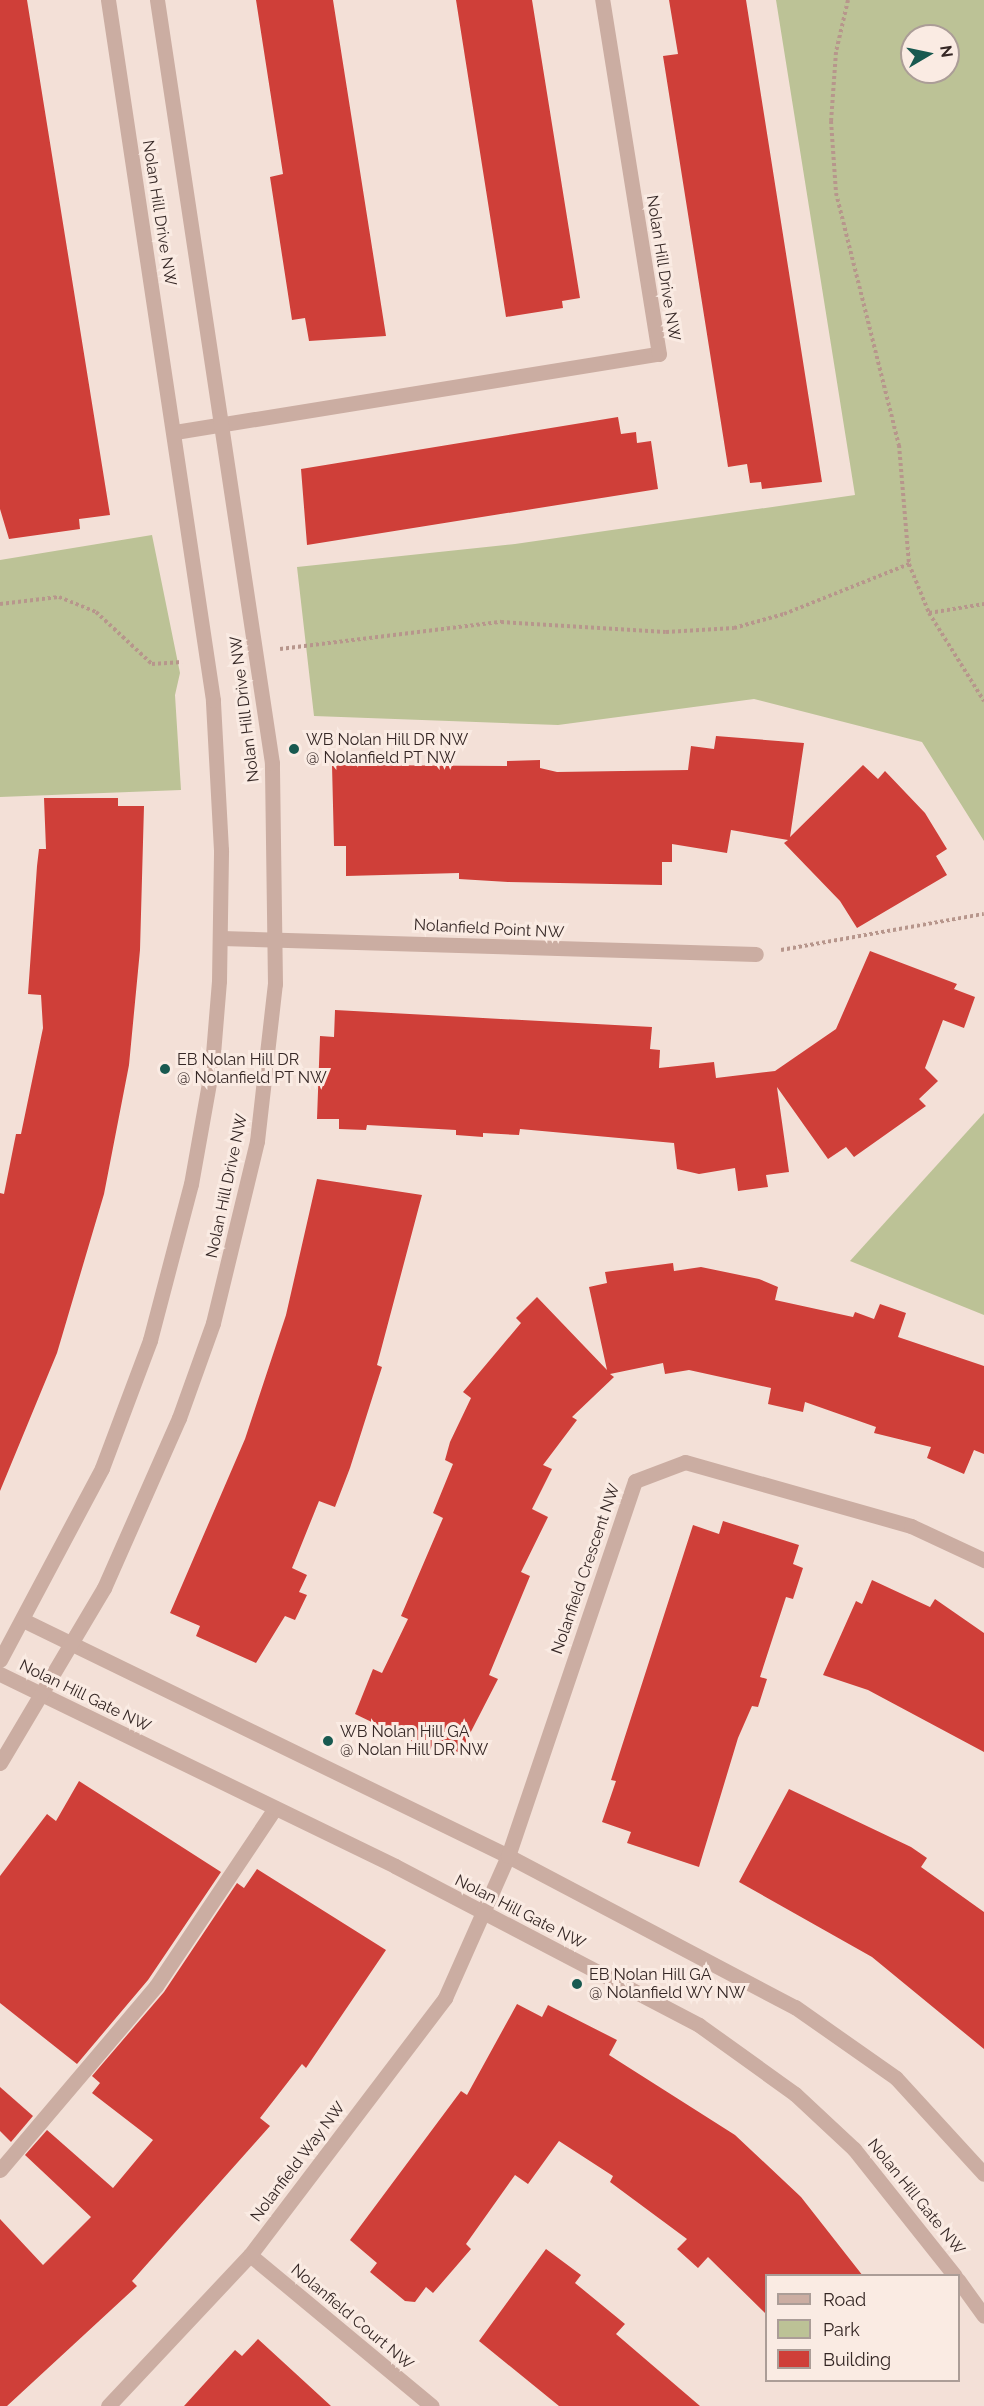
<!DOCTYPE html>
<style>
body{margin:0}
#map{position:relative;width:984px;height:2406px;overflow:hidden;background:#f3e0d7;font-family:Raleway,sans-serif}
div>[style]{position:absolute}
.green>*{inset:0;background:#bcc296}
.building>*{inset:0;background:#cf3f39}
.path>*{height:4px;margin-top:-2px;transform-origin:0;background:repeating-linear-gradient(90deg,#b7968c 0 3px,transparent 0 6px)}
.service>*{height:15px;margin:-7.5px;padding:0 7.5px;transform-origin:7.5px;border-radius:7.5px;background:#cbada2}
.minor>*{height:15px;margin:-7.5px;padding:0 7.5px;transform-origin:7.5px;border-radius:7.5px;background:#cbada2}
.tertiary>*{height:15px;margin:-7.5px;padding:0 7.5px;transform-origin:7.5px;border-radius:7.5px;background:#cbada2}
.dots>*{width:16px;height:16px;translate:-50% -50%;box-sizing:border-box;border:3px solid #faebe3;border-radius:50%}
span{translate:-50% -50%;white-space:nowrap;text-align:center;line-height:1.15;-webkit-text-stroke:6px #faebe3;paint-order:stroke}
.street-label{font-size:16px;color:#352725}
.poi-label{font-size:16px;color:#352725}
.left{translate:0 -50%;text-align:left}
.legend{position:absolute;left:765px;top:2274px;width:195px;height:108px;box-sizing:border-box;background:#faebe3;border:2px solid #ab9d97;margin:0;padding:8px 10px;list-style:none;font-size:18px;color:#352725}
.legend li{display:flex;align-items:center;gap:12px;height:30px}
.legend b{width:30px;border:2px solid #ab9d97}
.north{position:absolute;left:900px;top:24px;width:60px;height:60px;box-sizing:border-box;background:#faebe3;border:2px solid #ab9d97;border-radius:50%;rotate:81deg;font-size:16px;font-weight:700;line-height:24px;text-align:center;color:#352725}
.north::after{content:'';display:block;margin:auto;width:21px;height:27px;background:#185950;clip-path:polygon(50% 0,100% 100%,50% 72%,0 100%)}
</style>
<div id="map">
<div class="green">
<i style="clip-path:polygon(evenodd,776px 0,984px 0,984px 841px,922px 742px,754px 699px,558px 725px,314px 716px,297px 567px,515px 544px,855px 495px,776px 0,912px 36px,948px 36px,948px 72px,912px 72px,912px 36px)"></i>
<i style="clip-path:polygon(152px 535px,180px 673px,175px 695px,181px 790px,0 797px,0 560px)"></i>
<i style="clip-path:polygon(984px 1113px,984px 1315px,850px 1261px)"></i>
</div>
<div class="building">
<i style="clip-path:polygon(0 0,27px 0,110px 515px,79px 519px,80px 529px,9px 539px,0 509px)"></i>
<i style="clip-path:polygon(256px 0,333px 0,386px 336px,309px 341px,305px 318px,292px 320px,270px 177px,283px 174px)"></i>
<i style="clip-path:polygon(456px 0,532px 0,580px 298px,562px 301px,563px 308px,506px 317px)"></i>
<i style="clip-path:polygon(669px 0,746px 0,822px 482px,762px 489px,761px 482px,750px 483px,747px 464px,728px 467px,663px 56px,678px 54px)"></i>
<i style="clip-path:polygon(618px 417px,621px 434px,636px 432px,637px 443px,651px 441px,658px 489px,307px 545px,301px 469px)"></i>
<i style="clip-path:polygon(716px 736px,804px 743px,790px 837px,863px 765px,878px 779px,885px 771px,925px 813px,947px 849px,936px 856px,947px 875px,857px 928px,840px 901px,784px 843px,788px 840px,731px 830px,727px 853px,672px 844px,672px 862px,662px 862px,662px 885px,508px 882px,459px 879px,459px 873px,346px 876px,346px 846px,334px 846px,332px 765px,507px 766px,507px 761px,540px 760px,540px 768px,557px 772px,688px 770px,691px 746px,714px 749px)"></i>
<i style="clip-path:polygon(44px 798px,118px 798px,118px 806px,144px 806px,140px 950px,129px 1065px,104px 1194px,57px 1353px,0 1491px,0 1193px,4px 1194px,16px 1134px,21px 1134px,43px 1028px,41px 995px,28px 994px,37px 866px,39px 849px,46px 849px)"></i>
<i style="clip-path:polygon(870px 951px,957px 984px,954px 989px,975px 997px,964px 1028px,943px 1020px,925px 1068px,938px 1081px,919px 1099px,926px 1106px,854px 1157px,846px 1147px,828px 1159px,777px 1087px,789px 1172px,766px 1175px,768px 1187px,738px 1191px,735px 1168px,699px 1174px,677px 1169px,674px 1143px,520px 1129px,519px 1135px,483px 1133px,483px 1137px,456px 1135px,456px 1130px,367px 1125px,366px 1130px,339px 1129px,339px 1119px,317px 1119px,320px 1036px,334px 1037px,335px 1010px,652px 1027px,650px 1049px,660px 1050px,659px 1068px,714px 1062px,716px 1078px,775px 1071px,836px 1029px)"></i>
<i style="clip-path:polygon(317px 1179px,422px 1195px,377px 1365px,382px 1367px,350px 1468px,335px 1507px,319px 1501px,292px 1568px,307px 1575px,299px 1592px,307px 1595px,295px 1620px,285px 1616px,256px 1663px,196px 1636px,200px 1626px,170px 1613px,245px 1439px,286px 1315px)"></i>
<i style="clip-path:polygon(673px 1263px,674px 1271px,701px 1267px,759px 1279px,778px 1287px,775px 1300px,853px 1317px,855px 1312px,874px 1319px,880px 1304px,906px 1313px,898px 1337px,984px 1366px,984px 1454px,974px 1450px,964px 1474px,927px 1458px,931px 1447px,874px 1433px,876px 1427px,805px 1402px,803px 1412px,768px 1404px,771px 1388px,689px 1370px,665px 1374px,663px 1363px,610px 1374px,614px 1377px,572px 1417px,577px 1420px,543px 1465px,552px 1469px,532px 1509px,548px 1517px,521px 1572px,530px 1576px,489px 1675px,498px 1679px,460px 1753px,434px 1741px,430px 1750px,355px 1714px,373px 1669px,382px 1673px,408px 1619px,401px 1616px,443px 1518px,433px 1513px,453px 1464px,445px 1460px,450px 1442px,471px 1398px,463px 1392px,521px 1323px,516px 1318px,537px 1297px,607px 1370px,589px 1287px,607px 1283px,605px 1272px)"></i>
<i style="clip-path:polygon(723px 1521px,799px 1545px,793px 1564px,803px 1568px,793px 1599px,786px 1597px,760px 1677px,767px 1679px,758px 1707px,752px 1706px,738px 1738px,699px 1867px,627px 1843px,631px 1832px,602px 1822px,616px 1781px,611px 1780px,693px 1525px,719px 1534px)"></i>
<i style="clip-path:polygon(872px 1580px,930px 1607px,935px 1599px,984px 1633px,984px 1752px,868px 1690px,823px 1675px,856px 1601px,862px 1604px)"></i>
<i style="clip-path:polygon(79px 1781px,221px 1872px,148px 1980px,77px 2064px,0 2003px,0 1876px,47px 1814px,56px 1821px)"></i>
<i style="clip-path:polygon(789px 1789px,911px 1847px,927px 1858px,921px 1867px,984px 1912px,984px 2049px,872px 1957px,739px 1882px)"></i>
<i style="clip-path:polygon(257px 1869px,386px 1950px,306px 2068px,302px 2064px,260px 2118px,270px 2126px,132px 2281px,137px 2286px,7px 2406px,0 2406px,0 2219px,43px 2265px,91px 2217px,25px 2155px,47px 2130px,113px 2188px,153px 2140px,92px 2093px,100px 2083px,92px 2076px,164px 1992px,237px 1883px,244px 1888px)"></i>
<i style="clip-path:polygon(517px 2004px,542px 2017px,548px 2005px,617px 2040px,609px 2055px,735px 2135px,801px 2197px,863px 2276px,766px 2276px,766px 2314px,708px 2257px,698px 2268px,677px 2249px,687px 2239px,610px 2182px,613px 2176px,559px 2141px,528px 2184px,515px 2175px,466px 2244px,471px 2249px,433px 2293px,426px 2287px,415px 2302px,405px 2301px,370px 2272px,377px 2263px,350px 2240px,461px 2091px,467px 2095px)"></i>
<i style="clip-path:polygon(0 2087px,33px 2116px,11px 2142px,0 2131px)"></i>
<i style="clip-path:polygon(546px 2249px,581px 2275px,575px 2283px,625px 2324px,616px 2334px,700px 2406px,559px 2406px,479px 2341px)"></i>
<i style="clip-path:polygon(258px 2339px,331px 2406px,184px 2406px,235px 2350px,242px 2356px)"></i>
</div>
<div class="path">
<i style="left:848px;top:0;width:53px;rotate:103deg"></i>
<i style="left:836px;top:52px;width:69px;rotate:94.1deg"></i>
<i style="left:831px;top:121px;width:72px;rotate:86deg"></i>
<i style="left:836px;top:193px;width:260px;rotate:76deg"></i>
<i style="left:899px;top:445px;width:119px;rotate:85.2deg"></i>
<i style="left:909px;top:564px;width:53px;rotate:67.8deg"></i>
<i style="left:929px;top:613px;width:104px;rotate:58deg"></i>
<i style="left:0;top:604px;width:59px;rotate:-6.8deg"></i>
<i style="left:59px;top:597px;width:40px;rotate:22deg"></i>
<i style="left:96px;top:612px;width:76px;rotate:42.9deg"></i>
<i style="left:152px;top:664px;width:30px;rotate:-4deg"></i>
<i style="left:929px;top:613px;width:56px;rotate:-9.3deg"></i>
<i style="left:280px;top:649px;width:223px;rotate:-7deg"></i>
<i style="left:501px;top:622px;width:165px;rotate:3.5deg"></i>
<i style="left:666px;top:632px;width:68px;rotate:-3.4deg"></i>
<i style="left:734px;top:628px;width:52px;rotate:-15.6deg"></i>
<i style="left:784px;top:614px;width:135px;rotate:-21.8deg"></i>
<i style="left:781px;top:950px;width:206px;rotate:-10.1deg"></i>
</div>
<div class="service">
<i style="left:0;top:2170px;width:241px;rotate:-49.7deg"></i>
<i style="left:156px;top:1986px;width:214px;rotate:-56.2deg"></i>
</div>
<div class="minor">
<i style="left:175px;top:432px;width:490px;rotate:-9.2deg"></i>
<i style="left:659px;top:354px;width:359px;rotate:-99.1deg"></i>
<i style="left:221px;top:938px;width:535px;rotate:1.71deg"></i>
<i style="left:25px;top:1621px;width:537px;rotate:25.94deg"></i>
<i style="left:508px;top:1856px;width:324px;rotate:27.8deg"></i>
<i style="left:795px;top:2007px;width:123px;rotate:35.1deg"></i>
<i style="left:896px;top:2078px;width:130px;rotate:47.5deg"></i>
<i style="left:0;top:1674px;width:439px;rotate:25.9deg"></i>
<i style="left:395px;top:1866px;width:343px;rotate:27.6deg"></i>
<i style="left:699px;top:2025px;width:118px;rotate:35.7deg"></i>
<i style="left:795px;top:2094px;width:81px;rotate:43deg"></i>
<i style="left:854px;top:2149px;width:162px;rotate:51.5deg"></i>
<i style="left:250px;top:2255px;width:236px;rotate:39.7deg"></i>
<i style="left:958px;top:2280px;width:44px;rotate:54.2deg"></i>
<i style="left:108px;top:2406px;width:207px;rotate:-46.8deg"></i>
<i style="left:250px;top:2255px;width:323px;rotate:-52.8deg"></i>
<i style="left:445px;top:1998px;width:155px;rotate:-66.1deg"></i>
<i style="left:508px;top:1856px;width:396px;rotate:-71.3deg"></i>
<i style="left:635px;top:1481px;width:53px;rotate:-20.8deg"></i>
<i style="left:685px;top:1462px;width:235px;rotate:15.8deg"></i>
<i style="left:911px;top:1526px;width:81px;rotate:25deg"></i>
</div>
<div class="tertiary">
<i style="left:0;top:1660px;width:217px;rotate:-62deg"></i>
<i style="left:102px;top:1468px;width:137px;rotate:-69.4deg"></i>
<i style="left:150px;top:1340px;width:161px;rotate:-75.3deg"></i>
<i style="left:191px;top:1184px;width:120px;rotate:-79.9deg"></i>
<i style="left:212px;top:1066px;width:85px;rotate:-85.3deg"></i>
<i style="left:219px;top:981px;width:131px;rotate:-89.1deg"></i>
<i style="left:221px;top:850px;width:150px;rotate:-93.1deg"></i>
<i style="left:213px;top:700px;width:708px;rotate:-98.53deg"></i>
<i style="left:0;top:1763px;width:204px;rotate:-59.3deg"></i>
<i style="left:104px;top:1588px;width:186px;rotate:-66.2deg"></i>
<i style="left:179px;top:1418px;width:101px;rotate:-70.3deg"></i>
<i style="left:213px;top:1323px;width:187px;rotate:-76.4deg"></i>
<i style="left:257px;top:1141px;width:158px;rotate:-83.5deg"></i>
<i style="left:275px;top:984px;width:221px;rotate:-90.8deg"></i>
<i style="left:272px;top:763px;width:772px;rotate:-98.57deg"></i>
</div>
<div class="dots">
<i style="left:294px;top:749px;background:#185950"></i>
<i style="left:165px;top:1069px;background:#185950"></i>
<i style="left:328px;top:1741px;background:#185950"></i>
<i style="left:577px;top:1984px;background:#185950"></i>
</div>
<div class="street-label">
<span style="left:159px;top:213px;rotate:81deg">Nolan Hill Drive NW</span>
<span style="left:663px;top:268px;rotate:81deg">Nolan Hill Drive NW</span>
<span style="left:245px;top:709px;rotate:-97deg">Nolan Hill Drive NW</span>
<span style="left:489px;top:929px;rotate:3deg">Nolanfield Point NW</span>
<span style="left:227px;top:1186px;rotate:-78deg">Nolan Hill Drive NW</span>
<span style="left:586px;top:1569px;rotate:-71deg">Nolanfield Crescent NW</span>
<span style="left:85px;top:1696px;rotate:26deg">Nolan Hill Gate NW</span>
<span style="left:520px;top:1912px;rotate:27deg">Nolan Hill Gate NW</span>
<span style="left:298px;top:2162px;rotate:-53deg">Nolanfield Way NW</span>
<span style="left:916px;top:2197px;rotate:51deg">Nolan Hill Gate NW</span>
<span style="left:352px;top:2317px;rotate:40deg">Nolanfield Court NW</span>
</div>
<div class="poi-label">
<span class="left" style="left:306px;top:749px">WB Nolan Hill DR NW<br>@ Nolanfield PT NW</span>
<span class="left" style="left:177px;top:1069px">EB Nolan Hill DR<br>@ Nolanfield PT NW</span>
<span class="left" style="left:340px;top:1741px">WB Nolan Hill GA<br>@ Nolan Hill DR NW</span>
<span class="left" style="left:589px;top:1984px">EB Nolan Hill GA<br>@ Nolanfield WY NW</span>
</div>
<ul class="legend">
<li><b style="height:8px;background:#cbada2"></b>Road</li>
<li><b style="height:16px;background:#bcc296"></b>Park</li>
<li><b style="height:16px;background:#cf3f39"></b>Building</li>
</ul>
<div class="north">N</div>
</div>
